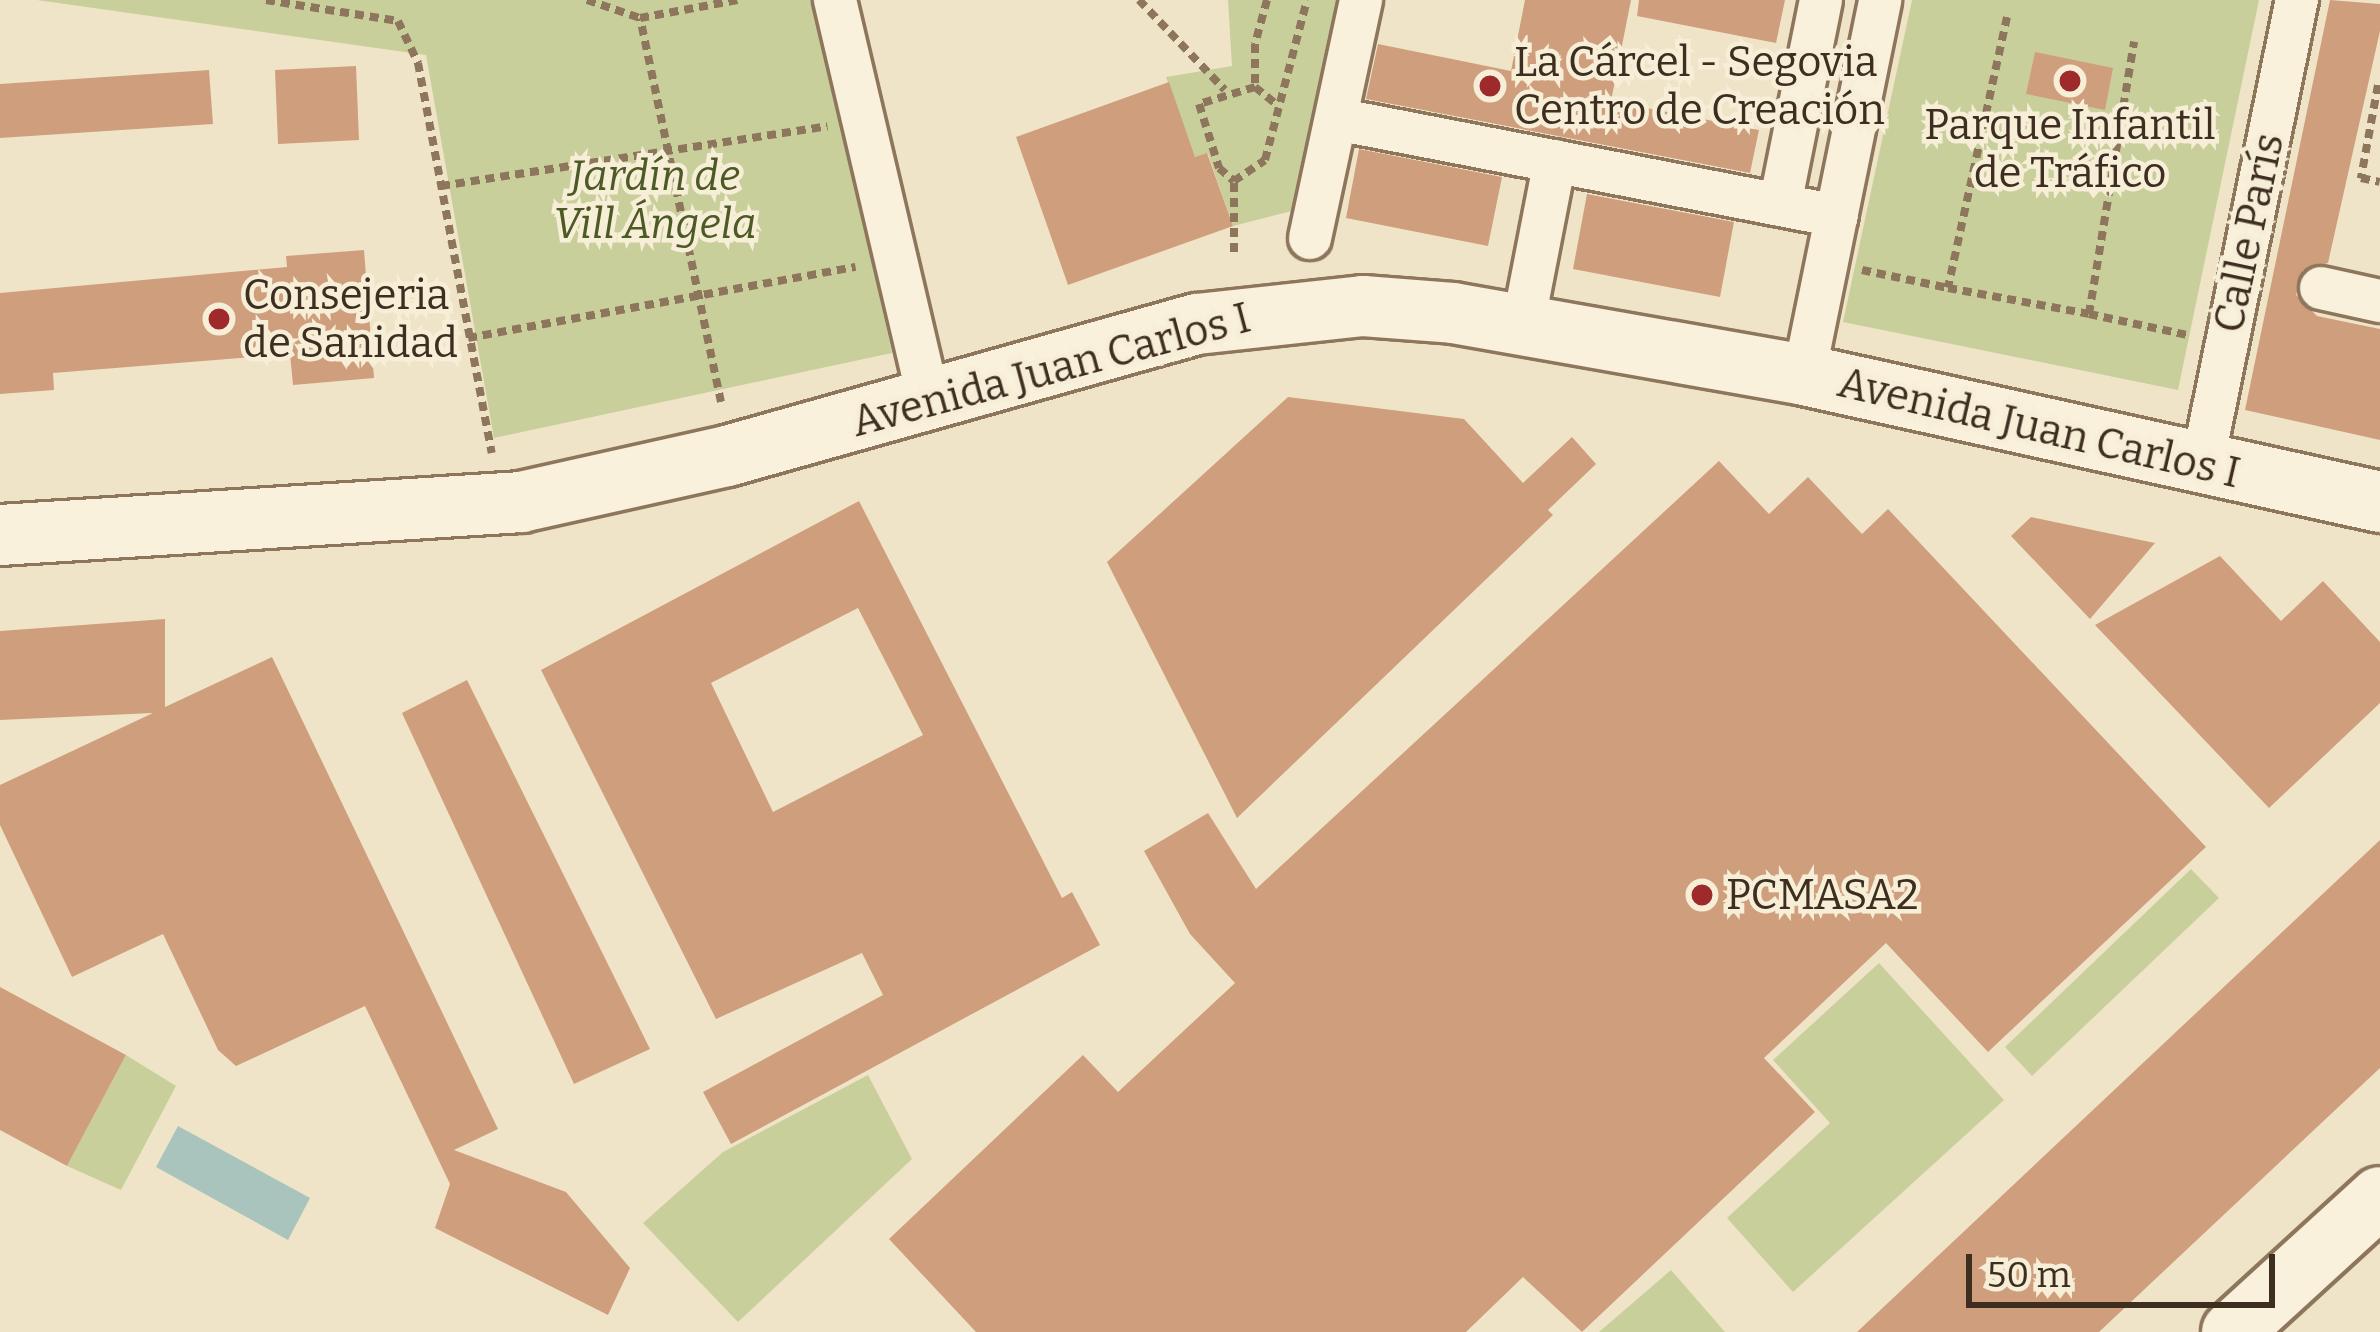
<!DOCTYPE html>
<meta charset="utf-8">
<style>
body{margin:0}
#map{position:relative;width:2380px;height:1332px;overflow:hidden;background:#f0e4c8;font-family:Bitter,serif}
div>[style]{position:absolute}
.green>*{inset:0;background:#c9cf9b}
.water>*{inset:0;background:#a9c4bc}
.building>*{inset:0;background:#cf9f7d}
.path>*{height:8px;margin-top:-4px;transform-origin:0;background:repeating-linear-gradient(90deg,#8d765c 0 9px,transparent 0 15px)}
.roads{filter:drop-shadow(3px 0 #8d765c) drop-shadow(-3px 0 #8d765c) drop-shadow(0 3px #8d765c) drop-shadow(0 -3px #8d765c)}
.street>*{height:42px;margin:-21px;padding:0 21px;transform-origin:21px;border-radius:21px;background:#faf1dc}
.secondary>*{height:60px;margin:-30px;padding:0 30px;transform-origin:30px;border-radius:30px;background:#faf1dc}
.dots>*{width:33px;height:33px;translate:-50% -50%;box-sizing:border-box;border:6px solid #f7eed8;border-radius:50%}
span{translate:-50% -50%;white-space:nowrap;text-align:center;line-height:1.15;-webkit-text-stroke:9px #f7eed8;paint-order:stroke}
.poi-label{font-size:42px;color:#3d2e20}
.left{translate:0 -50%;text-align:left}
.park-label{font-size:42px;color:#4d5a26;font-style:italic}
.street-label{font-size:42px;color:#3d2e20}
.scale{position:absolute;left:1966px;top:1254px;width:309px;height:54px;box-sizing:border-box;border:6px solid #3d2e20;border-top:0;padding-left:15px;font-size:36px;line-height:42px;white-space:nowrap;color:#3d2e20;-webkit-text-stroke:9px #f7eed8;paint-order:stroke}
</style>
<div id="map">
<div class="green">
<i style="clip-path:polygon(37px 0,815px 0,892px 353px,494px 438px,426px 55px)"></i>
<i style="clip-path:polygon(1228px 0,1339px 0,1296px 210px,1233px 226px,1208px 154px,1195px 157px,1166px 77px,1232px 66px)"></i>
<i style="clip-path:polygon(1912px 0,2259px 0,2178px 390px,1843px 322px)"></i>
<i style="clip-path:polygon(2191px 869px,2219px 898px,2032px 1076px,2005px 1047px)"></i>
<i style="clip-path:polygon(1879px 963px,2004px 1100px,1793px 1292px,1727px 1218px,1830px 1123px,1773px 1060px)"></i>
<i style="clip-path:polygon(126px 1055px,176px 1086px,121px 1190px,67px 1166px)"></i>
<i style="clip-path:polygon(868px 1075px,912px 1159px,738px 1322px,643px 1223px,723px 1152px)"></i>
<i style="clip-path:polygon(1671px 1270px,1725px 1332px,1599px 1332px)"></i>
</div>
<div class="water">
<i style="clip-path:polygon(178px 1126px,310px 1198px,288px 1240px,156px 1167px)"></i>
</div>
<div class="building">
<i style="clip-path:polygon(1525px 0,1631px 0,1611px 101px,1759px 130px,1750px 173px,1366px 99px,1378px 44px,1511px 71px)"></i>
<i style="clip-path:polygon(1639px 0,1785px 0,1776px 43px,1637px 16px)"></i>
<i style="clip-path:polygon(2330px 0,2380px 4px,2380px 31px,2328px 263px,2303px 270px,2296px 295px,2317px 316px,2380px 329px,2380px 440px,2245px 410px)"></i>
<i style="clip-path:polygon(2035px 52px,2113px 68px,2105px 110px,2026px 94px)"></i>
<i style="clip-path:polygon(356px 66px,359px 140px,278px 144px,275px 70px)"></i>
<i style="clip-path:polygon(209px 70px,213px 124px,0 138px,0 84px)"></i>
<i style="clip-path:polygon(1169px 82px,1195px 157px,1207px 153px,1233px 226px,1068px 285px,1016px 137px)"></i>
<i style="clip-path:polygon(1359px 149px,1502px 177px,1488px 246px,1346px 218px)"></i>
<i style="clip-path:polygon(1587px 194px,1734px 222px,1720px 297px,1573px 269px)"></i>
<i style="clip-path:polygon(364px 250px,374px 378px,293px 385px,290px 354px,53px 373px,54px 390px,0 394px,0 293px,287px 267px,286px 256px)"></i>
<i style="clip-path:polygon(1288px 397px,1464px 419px,1523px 483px,1572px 437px,1596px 464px,1548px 510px,1553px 515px,1237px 818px,1107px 562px)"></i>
<i style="clip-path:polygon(1719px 461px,1769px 514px,1808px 477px,1862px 534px,1888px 509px,2206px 847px,1988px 1052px,1886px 943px,1764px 1058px,1815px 1112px,1582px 1332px,1523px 1277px,1466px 1332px,976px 1332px,889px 1239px,1083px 1055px,1118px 1092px,1235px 983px,1190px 934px,1144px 851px,1208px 813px,1256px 889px)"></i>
<i style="clip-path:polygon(evenodd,859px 501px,1062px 898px,1072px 892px,1100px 945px,731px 1144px,703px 1092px,883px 995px,862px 953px,716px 1019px,541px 670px,859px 501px,858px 608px,923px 735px,773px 812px,711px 683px,858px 608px)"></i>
<i style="clip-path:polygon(2031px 517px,2155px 543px,2090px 619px,2011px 536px)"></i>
<i style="clip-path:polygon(2220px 556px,2281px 621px,2323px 581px,2380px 642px,2380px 703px,2269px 808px,2095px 625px)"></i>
<i style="clip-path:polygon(165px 619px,165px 707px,272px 657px,498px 1129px,454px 1150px,566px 1192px,630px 1268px,608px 1315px,435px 1228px,450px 1184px,365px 1006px,236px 1066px,218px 1050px,163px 934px,72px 977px,0 825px,0 785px,153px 713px,0 720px,0 631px)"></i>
<i style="clip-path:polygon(467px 680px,650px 1049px,574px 1084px,402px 713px)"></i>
<i style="clip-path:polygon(2380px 840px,2380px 1068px,2099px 1332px,1857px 1332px)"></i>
<i style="clip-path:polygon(0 987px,126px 1055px,67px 1166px,0 1130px)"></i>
</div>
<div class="path">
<i style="left:266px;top:0;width:134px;rotate:9deg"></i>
<i style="left:398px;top:21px;width:47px;rotate:64.5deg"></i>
<i style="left:418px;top:63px;width:397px;rotate:79.3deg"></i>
<i style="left:587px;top:0;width:56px;rotate:18.8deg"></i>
<i style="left:1139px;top:0;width:124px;rotate:46.3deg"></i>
<i style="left:1267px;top:0;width:46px;rotate:105.3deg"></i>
<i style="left:1255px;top:44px;width:43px;rotate:90deg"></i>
<i style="left:1255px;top:87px;width:59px;rotate:163.1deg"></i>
<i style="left:1199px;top:104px;width:67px;rotate:72.6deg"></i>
<i style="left:1219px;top:168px;width:20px;rotate:41deg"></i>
<i style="left:1234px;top:181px;width:37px;rotate:-34deg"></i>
<i style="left:1265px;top:160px;width:165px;rotate:-75.3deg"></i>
<i style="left:2007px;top:17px;width:277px;rotate:102.3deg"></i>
<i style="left:1948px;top:288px;width:143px;rotate:10.4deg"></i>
<i style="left:2089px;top:314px;width:276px;rotate:-80.6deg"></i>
<i style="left:2378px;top:85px;width:95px;rotate:100.4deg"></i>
<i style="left:2361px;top:178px;width:19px;rotate:12deg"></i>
<i style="left:1255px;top:87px;width:26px;rotate:39deg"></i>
<i style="left:441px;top:186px;width:391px;rotate:-8.8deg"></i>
<i style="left:1234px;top:252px;width:71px;rotate:-90deg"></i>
<i style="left:1862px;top:270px;width:88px;rotate:11.8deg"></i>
<i style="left:2089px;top:314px;width:100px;rotate:12.1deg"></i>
<i style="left:468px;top:338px;width:394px;rotate:-10.4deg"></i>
<i style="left:721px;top:402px;width:392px;rotate:-101.9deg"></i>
<i style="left:640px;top:18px;width:99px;rotate:-10.5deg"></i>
</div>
<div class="roads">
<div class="street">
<i style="left:835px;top:0;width:412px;rotate:76.8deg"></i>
<i style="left:1336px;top:119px;width:510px;rotate:10.96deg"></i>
<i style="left:1780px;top:205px;width:209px;rotate:-78.7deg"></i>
<i style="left:1310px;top:238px;width:243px;rotate:-77.9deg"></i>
<i style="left:2321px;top:288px;width:60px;rotate:12.4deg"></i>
<i style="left:1523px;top:325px;width:167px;rotate:-79deg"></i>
<i style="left:1804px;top:375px;width:383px;rotate:-78.5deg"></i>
<i style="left:2202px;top:466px;width:476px;rotate:-78.5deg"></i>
</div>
<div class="secondary">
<i style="left:0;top:535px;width:522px;rotate:-3.62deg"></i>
<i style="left:521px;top:502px;width:211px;rotate:-12.6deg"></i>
<i style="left:727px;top:456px;width:488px;rotate:-15.7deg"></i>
<i style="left:1197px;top:324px;width:167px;rotate:-6.2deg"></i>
<i style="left:1363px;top:306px;width:90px;rotate:4.4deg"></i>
<i style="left:1453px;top:313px;width:356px;rotate:10deg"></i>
<i style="left:1804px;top:375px;width:590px;rotate:12.43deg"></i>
<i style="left:2232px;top:1332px;width:200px;rotate:-42.4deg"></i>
</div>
</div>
<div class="dots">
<i style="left:2070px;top:81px;background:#9e2a2b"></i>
<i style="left:1490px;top:86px;background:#9e2a2b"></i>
<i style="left:219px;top:319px;background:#9e2a2b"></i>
<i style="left:1702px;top:895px;background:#9e2a2b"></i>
</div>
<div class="poi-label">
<span class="left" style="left:1514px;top:86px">La Cárcel - Segovia<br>Centro de Creación</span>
<span style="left:2070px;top:149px">Parque Infantil<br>de Tráfico</span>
<span class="left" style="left:243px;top:319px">Consejeria<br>de Sanidad</span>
<span class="left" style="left:1726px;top:895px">PCMASA2</span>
</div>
<div class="park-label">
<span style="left:655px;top:200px">Jardín de<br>Vill Ángela</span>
</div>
<div class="street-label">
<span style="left:2249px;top:233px;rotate:-78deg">Calle París</span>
<span style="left:1051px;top:370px;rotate:-15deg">Avenida Juan Carlos I</span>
<span style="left:2039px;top:428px;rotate:13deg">Avenida Juan Carlos I</span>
</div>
<div class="scale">50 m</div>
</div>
